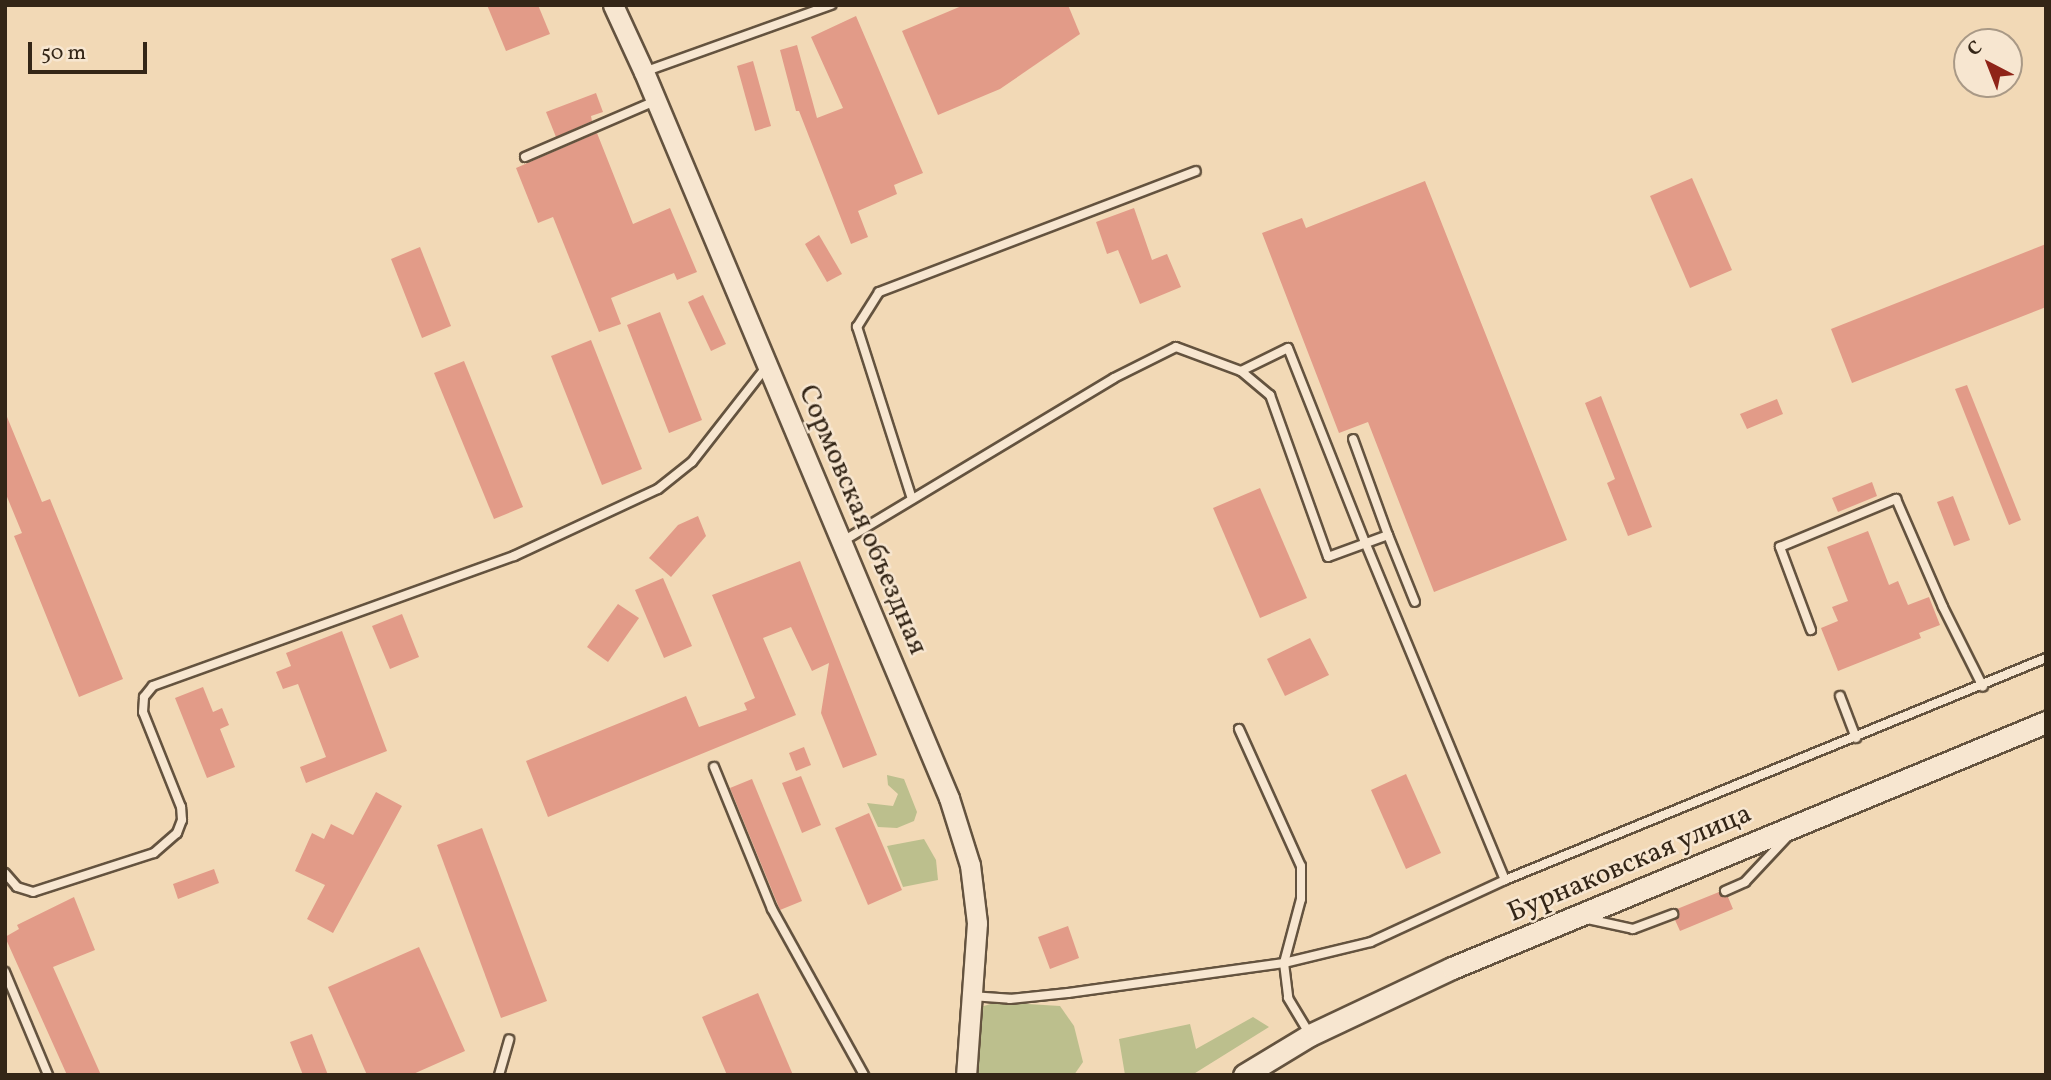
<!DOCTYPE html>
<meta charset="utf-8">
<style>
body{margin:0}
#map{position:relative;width:2051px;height:1080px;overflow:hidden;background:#f2d9b6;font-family:Vollkorn,serif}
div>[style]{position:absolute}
.green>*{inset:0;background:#bcbf8d}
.building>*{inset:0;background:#e29b88}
.roads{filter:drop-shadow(2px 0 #64533f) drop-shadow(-2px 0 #64533f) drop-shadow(0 2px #64533f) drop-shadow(0 -2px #64533f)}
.service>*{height:8px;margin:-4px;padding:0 4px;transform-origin:4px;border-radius:4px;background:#f7e6d0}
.tertiary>*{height:19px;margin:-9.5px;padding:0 9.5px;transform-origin:9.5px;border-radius:9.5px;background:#f7e6d0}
.secondary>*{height:21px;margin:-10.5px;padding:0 10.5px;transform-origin:10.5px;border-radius:10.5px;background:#f7e6d0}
span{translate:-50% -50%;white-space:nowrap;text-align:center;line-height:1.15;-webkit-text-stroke:5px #f7e6d0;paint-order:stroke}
.street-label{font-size:28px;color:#342617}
.frame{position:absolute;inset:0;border:7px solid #342617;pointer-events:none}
.north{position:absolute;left:1953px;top:28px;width:70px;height:70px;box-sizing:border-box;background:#f7e6d0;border:2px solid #a99986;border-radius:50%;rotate:318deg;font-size:19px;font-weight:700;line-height:28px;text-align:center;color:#342617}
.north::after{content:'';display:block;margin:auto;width:24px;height:32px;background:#8f2418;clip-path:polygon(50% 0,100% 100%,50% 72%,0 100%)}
.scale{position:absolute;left:28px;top:42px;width:119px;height:32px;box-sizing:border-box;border:4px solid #342617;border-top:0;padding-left:9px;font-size:21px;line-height:24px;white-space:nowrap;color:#342617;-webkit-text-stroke:5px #f7e6d0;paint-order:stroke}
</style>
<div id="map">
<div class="green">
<i style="clip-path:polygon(887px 775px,904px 779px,917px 812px,914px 821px,897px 828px,878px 827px,867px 803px,893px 806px,898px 794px,888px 785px)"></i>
<i style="clip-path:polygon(924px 839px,936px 860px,938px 880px,903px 887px,887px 846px)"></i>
<i style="clip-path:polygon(997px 1002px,1060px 1006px,1074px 1026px,1083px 1062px,1074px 1075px,971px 1075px,974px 1009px)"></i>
<i style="clip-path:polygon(1253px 1017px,1269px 1027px,1192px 1075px,1125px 1075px,1119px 1039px,1190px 1024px,1196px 1049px)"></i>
</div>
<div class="building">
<i style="clip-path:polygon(487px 5px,538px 5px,550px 34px,506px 51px)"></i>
<i style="clip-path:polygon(964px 5px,1068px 5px,1080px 34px,1000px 89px,938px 115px,902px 31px)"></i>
<i style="clip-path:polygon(856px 16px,923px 173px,894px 185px,897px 194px,858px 211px,868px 237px,851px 244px,799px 111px,796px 111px,780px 50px,797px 45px,817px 118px,843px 108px,811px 37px)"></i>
<i style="clip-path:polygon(753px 61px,771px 126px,755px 131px,737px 66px)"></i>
<i style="clip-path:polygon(596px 93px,603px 112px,591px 116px,592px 121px,556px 137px,546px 112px)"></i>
<i style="clip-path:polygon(597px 133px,633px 224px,670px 208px,697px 272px,677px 280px,674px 273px,611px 298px,621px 324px,599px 332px,553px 217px,538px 223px,516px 168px)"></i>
<i style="clip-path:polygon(1692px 178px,1732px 270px,1690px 288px,1650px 196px)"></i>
<i style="clip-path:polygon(1425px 181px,1567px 540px,1434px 592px,1368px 422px,1339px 433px,1262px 233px,1302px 218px,1306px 228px)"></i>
<i style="clip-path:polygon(1134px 208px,1152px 260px,1167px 254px,1181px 287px,1140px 304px,1118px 250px,1107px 254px,1096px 222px)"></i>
<i style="clip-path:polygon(819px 235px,842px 274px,827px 282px,805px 244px)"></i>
<i style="clip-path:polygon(2046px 244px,2046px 307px,1852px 383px,1831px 329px)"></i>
<i style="clip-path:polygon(420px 247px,451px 326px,422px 338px,391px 259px)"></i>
<i style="clip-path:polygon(703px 295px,726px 344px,711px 351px,688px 302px)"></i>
<i style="clip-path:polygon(660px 312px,702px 420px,669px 433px,627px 325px)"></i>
<i style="clip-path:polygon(591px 340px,642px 469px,602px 485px,551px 356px)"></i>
<i style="clip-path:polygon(464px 361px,523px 507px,494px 519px,434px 373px)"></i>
<i style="clip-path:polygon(1967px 385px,2021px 520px,2009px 525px,1955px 389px)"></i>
<i style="clip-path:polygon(1601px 396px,1652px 527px,1628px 536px,1607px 483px,1615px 479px,1585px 403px)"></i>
<i style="clip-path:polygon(1777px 399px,1783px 414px,1747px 429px,1740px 414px)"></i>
<i style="clip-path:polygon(5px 412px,42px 502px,50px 499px,123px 679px,79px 697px,14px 536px,22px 533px,5px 492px)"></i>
<i style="clip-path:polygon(1872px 482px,1877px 496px,1838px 512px,1832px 498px)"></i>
<i style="clip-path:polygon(1260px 488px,1307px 598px,1260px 618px,1213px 508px)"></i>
<i style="clip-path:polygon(1953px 496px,1970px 540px,1954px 546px,1937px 502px)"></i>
<i style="clip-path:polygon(698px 516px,706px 536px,671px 577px,649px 558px,678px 525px)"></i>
<i style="clip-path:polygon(1868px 531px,1889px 585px,1898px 581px,1908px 605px,1929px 597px,1940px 625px,1919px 633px,1921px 638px,1838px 671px,1821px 628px,1838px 621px,1832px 607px,1848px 601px,1827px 547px)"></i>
<i style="clip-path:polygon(800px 561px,877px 755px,843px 768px,821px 713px,829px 663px,812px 671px,791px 627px,763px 638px,796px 715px,548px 817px,526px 761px,686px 696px,699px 727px,747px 710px,744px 703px,755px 698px,712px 595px)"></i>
<i style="clip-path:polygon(663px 578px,692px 646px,664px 658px,635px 590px)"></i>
<i style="clip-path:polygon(618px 604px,639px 618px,608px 662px,587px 647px)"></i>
<i style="clip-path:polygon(402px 614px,419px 657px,390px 669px,372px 626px)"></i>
<i style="clip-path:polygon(342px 631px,387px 751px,306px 783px,300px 767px,326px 757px,298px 684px,283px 689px,276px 672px,291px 666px,286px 653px)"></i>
<i style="clip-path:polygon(1310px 638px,1329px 675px,1285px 696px,1267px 659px)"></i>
<i style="clip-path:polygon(203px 687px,213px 712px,222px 708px,229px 725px,220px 729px,235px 767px,207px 778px,175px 698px)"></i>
<i style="clip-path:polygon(804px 747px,811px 765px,796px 771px,789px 753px)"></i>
<i style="clip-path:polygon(1406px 774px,1441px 853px,1406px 869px,1371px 790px)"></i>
<i style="clip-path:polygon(801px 776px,821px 825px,802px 833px,782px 783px)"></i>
<i style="clip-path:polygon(752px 779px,802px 901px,780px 910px,730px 788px)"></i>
<i style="clip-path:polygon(376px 792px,402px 806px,333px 933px,307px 919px,325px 885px,295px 871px,312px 833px,324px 839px,331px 824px,353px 835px)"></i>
<i style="clip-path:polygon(869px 813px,902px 890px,868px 905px,835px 828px)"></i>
<i style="clip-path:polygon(482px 828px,547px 1001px,501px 1018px,437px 845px)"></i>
<i style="clip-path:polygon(214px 869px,219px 883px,178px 899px,173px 884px)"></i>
<i style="clip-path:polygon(1719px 892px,1722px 897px,1728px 897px,1733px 909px,1680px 931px,1675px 920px,1679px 916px,1677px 909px)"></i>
<i style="clip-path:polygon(74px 897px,95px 950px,53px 967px,101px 1075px,67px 1075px,5px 937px,19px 929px,17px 925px)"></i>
<i style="clip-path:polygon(1068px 926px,1079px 958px,1050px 969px,1038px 937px)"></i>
<i style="clip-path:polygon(419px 947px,465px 1051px,411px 1075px,367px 1075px,328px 987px)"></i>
<i style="clip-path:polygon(758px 993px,793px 1075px,727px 1075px,702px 1017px)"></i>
<i style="clip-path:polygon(312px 1034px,328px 1075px,303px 1075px,290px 1042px)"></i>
</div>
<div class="roads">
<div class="service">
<i style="left:644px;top:72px;width:199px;rotate:-19.7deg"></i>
<i style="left:525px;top:157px;width:142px;rotate:-23.3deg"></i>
<i style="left:1241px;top:371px;width:52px;rotate:-26.1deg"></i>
<i style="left:1288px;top:348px;width:209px;rotate:68.4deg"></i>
<i style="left:1365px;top:542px;width:366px;rotate:67.5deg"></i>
<i style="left:912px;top:499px;width:181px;rotate:-107.7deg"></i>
<i style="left:857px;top:327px;width:41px;rotate:-57.8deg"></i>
<i style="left:879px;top:292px;width:339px;rotate:-20.9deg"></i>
<i style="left:1388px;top:535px;width:72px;rotate:68.1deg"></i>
<i style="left:843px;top:541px;width:316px;rotate:-31deg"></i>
<i style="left:1114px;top:378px;width:69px;rotate:-26.6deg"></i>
<i style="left:1176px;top:347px;width:69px;rotate:20.3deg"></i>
<i style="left:1241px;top:371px;width:38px;rotate:40deg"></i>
<i style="left:1270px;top:395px;width:172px;rotate:70.3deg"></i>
<i style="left:1328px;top:557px;width:64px;rotate:-20.1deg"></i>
<i style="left:1388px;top:535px;width:102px;rotate:-110deg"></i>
<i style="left:1811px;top:630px;width:89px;rotate:-110.5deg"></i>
<i style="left:1780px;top:547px;width:126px;rotate:-22.5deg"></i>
<i style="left:1896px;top:499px;width:118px;rotate:66.5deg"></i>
<i style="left:1943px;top:607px;width:89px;rotate:63.4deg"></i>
<i style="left:1840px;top:696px;width:45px;rotate:69.1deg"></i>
<i style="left:1239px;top:729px;width:150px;rotate:65.7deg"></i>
<i style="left:1301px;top:866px;width:33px;rotate:90deg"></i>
<i style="left:1301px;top:899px;width:66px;rotate:104.9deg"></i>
<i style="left:1284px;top:963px;width:35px;rotate:83deg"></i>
<i style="left:1288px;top:998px;width:41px;rotate:59deg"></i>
<i style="left:714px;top:767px;width:153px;rotate:67.8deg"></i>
<i style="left:772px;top:909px;width:190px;rotate:61deg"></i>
<i style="left:5px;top:873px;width:18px;rotate:49deg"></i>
<i style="left:17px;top:887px;width:17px;rotate:17deg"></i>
<i style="left:33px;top:892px;width:127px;rotate:-17.9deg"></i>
<i style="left:154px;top:853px;width:30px;rotate:-41deg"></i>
<i style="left:177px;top:833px;width:14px;rotate:-69deg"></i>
<i style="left:182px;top:820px;width:13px;rotate:-94deg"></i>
<i style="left:181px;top:807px;width:102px;rotate:-111.8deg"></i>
<i style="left:143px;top:712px;width:15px;rotate:-86deg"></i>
<i style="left:144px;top:697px;width:14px;rotate:-51deg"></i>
<i style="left:153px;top:686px;width:384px;rotate:-19.8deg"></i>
<i style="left:514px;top:556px;width:159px;rotate:-25deg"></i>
<i style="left:658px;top:489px;width:43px;rotate:-38.5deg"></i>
<i style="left:692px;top:462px;width:122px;rotate:-52deg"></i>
<i style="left:1725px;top:891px;width:22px;rotate:-24deg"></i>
<i style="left:1745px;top:882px;width:63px;rotate:-46.9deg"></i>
<i style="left:1583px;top:918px;width:51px;rotate:12.4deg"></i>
<i style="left:1633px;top:929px;width:43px;rotate:-20.6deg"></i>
<i style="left:5px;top:972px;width:112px;rotate:67.3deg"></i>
<i style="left:971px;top:996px;width:39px;rotate:4deg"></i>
<i style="left:1010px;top:999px;width:58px;rotate:-5.9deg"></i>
<i style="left:1068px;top:993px;width:218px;rotate:-7.9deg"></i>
<i style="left:1284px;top:963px;width:89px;rotate:-13.6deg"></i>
<i style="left:1371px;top:942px;width:148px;rotate:-24.8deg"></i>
<i style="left:1505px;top:880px;width:585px;rotate:-22.31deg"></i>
<i style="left:499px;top:1075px;width:37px;rotate:-74deg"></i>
</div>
<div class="tertiary">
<i style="left:613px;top:5px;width:74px;rotate:65.2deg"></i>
<i style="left:644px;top:72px;width:787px;rotate:67.21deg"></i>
<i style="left:949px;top:798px;width:70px;rotate:72.6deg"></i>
<i style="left:970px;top:865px;width:58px;rotate:83.1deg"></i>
<i style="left:977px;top:923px;width:152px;rotate:94.1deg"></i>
</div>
<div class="secondary">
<i style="left:1244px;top:1075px;width:77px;rotate:-31.2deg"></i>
<i style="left:1310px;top:1035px;width:157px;rotate:-25.3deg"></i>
<i style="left:1452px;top:968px;width:643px;rotate:-22.5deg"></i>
</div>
</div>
<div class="street-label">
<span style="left:862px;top:520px;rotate:67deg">Сормовская объездная</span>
<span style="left:1630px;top:864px;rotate:-23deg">Бурнаковская улица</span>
</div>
<div class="frame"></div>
<div class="north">С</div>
<div class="scale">50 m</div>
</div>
